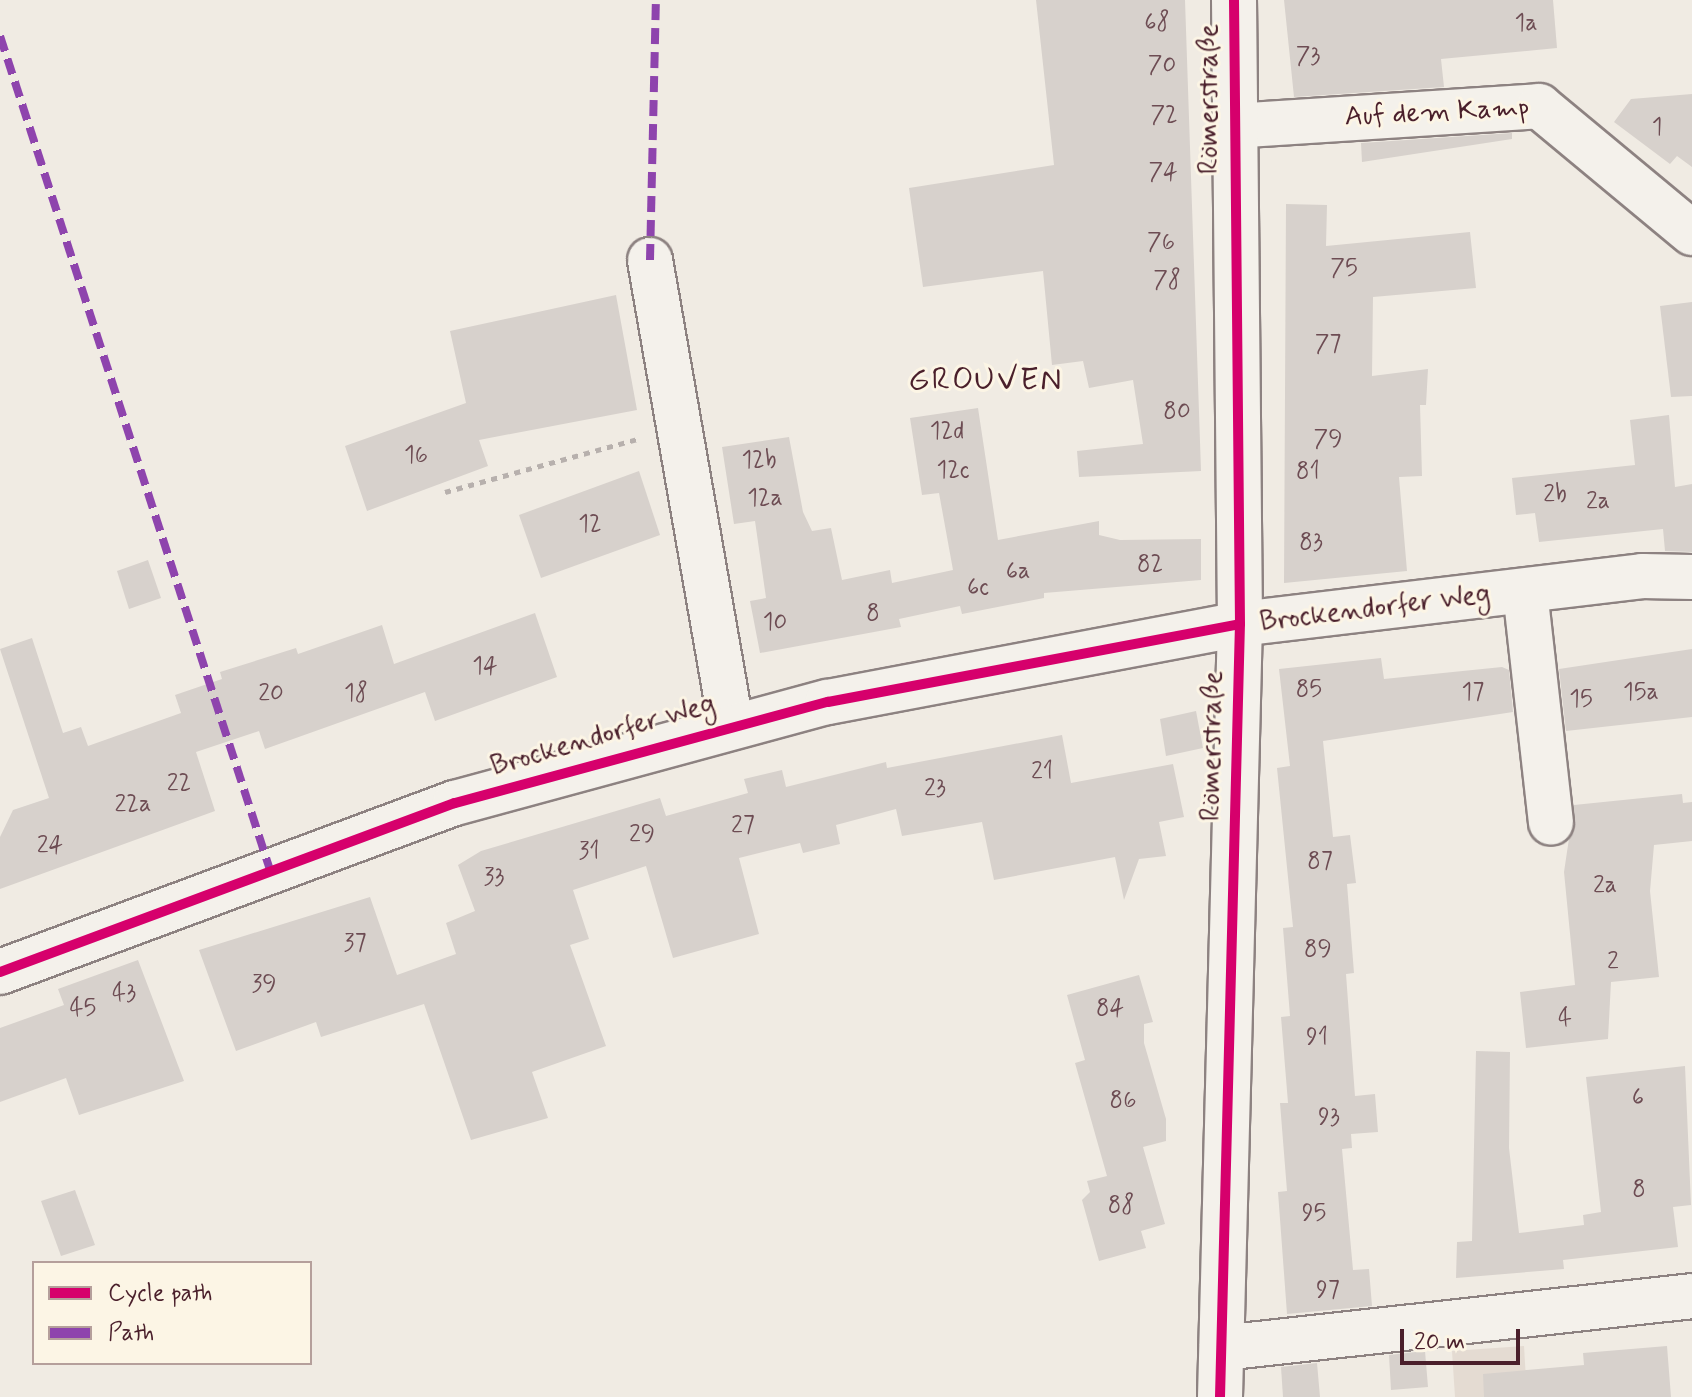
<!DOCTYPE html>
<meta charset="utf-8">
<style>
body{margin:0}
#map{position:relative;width:1692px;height:1397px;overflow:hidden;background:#f0ebe3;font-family:Mynerve,sans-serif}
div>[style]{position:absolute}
.green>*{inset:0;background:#e4dbd2}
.building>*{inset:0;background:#d7d1cc}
.path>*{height:5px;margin-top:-2.5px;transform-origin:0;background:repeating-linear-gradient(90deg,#b7b0ad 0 6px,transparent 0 12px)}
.roads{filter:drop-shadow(2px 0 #8d8281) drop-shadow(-2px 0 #8d8281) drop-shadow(0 2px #8d8281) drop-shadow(0 -2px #8d8281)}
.minor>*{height:44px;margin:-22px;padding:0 22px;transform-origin:22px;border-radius:22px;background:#f4f1eb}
.quiet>*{height:8px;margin-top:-4px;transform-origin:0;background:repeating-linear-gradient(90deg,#8e44ad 0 16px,transparent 0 24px)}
.cycleway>*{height:10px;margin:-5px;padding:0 5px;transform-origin:5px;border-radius:5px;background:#d6006c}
span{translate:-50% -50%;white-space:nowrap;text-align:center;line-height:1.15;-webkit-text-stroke:6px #fcf5e5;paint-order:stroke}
.number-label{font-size:24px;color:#6d4c53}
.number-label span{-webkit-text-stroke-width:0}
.street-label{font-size:28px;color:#4a1f2b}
.quarter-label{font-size:32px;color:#4a1f2b;letter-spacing:2px}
.legend{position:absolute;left:32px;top:1261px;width:280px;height:104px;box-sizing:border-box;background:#fcf5e5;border:2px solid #b59f9b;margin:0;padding:10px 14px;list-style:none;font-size:24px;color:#4a1f2b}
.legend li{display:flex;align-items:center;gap:16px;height:40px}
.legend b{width:40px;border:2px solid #b59f9b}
.scale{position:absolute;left:1400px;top:1329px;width:120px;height:36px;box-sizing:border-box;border:4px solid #4a1f2b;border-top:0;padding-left:10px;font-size:24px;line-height:28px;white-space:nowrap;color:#4a1f2b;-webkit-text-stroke:6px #fcf5e5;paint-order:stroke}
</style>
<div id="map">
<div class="green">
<i style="clip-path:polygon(1524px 1346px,1527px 1397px,1455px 1397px,1452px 1351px)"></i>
</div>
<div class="building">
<i style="clip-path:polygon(1036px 0,1185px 0,1201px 471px,1079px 477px,1077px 451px,1143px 444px,1133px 380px,1089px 388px,1083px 361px,1052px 365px,1043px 271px,923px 287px,909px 188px,1054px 165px)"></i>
<i style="clip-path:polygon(1284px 0,1553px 0,1557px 48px,1441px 59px,1444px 87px,1294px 97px)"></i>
<i style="clip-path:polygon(1692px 94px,1692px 167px,1677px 156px,1670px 164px,1614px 122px,1631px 99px)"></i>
<i style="clip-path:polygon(1512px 133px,1512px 139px,1362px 162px,1361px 143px)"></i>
<i style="clip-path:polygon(1286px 204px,1327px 205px,1326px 246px,1470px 232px,1476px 288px,1373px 297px,1372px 376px,1428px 369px,1426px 405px,1420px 405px,1422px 476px,1399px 477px,1407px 571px,1284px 583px)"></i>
<i style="clip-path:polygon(616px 295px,637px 410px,479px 440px,488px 466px,367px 511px,345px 446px,466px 403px,450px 331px)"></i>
<i style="clip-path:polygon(1692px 302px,1692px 396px,1671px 397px,1660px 306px)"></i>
<i style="clip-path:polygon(978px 408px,998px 540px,1099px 521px,1099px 535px,1120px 540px,1201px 539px,1201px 580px,1044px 593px,1044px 598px,962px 614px,960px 606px,899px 619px,901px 627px,760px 653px,750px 601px,766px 598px,755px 521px,734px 524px,722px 447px,789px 437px,803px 512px,812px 531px,831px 528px,842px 580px,890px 570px,892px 583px,953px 570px,939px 493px,922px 495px,910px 418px)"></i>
<i style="clip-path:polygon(1669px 415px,1675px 487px,1692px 484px,1692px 552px,1665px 551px,1663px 529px,1539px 542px,1535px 513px,1516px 515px,1512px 478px,1635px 465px,1630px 420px)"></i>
<i style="clip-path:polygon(639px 471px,660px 535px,541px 578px,519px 515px)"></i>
<i style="clip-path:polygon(148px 560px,161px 598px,129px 609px,117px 571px)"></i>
<i style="clip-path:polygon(535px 613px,557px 677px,435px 721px,425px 692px,265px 749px,259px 731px,196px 752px,215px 811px,0 889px,0 837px,13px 810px,49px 798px,0 649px,32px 638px,63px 733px,81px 727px,88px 746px,181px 713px,175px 695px,222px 679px,220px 672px,296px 648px,298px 654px,382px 625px,394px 664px)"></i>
<i style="clip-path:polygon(1692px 649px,1692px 717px,1566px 731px,1559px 669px)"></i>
<i style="clip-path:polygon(1381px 658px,1384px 679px,1502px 667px,1509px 670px,1513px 712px,1323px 741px,1333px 837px,1350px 835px,1356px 883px,1347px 884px,1354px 973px,1346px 974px,1355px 1096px,1375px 1094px,1378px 1132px,1351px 1134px,1352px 1148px,1342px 1149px,1353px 1270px,1369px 1269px,1372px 1306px,1287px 1314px,1278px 1192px,1287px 1191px,1280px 1103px,1288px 1103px,1281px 1017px,1290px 1016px,1283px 928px,1293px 927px,1277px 768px,1290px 766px,1279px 669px)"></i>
<i style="clip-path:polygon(1196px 711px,1203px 748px,1166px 756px,1160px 719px)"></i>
<i style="clip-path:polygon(1062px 735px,1071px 783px,1173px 764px,1184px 817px,1159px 822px,1166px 856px,1139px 859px,1124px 900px,1115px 857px,994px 880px,982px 822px,902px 836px,896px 809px,836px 825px,840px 844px,803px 853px,800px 843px,739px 858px,759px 934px,673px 958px,646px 866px,573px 890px,589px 939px,570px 945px,606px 1046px,532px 1072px,548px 1118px,471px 1140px,424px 1004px,321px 1037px,316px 1022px,236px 1051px,199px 950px,370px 897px,397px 975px,456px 954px,446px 923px,475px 911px,458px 865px,481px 851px,660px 798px,666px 816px,748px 793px,744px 779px,782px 770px,786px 787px,886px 762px,887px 768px)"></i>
<i style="clip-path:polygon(1682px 794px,1683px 803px,1692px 802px,1692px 841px,1654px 845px,1650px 891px,1659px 977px,1611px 982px,1608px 1039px,1526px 1048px,1520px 992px,1575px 985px,1564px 872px,1574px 805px)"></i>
<i style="clip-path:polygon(138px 960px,184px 1081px,79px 1115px,66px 1078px,0 1102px,0 1028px,64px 1005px,58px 989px)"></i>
<i style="clip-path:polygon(1139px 975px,1153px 1022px,1144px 1024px,1144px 1043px,1166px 1119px,1166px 1141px,1143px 1147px,1165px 1224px,1141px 1231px,1146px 1248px,1099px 1261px,1082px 1200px,1090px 1192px,1087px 1181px,1107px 1176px,1075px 1063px,1085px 1060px,1067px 995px)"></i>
<i style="clip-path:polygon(1476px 1051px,1510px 1052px,1509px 1148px,1519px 1233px,1584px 1225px,1583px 1215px,1601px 1212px,1586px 1077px,1685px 1066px,1691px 1205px,1673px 1207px,1678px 1247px,1563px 1260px,1564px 1269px,1456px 1278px,1457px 1242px,1472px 1241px)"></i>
<i style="clip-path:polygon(75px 1190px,95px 1245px,61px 1256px,41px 1201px)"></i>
<i style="clip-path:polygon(1667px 1346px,1671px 1397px,1484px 1397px,1483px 1374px,1584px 1365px,1583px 1353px)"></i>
<i style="clip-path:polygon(1425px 1351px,1428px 1387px,1391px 1390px,1389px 1355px)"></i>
<i style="clip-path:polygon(1317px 1363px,1320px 1397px,1283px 1397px,1281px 1367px)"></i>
</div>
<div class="path">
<i style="left:445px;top:492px;width:203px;rotate:-15.4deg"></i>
</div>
<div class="roads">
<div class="minor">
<i style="left:1233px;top:126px;width:307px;rotate:-3.7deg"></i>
<i style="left:1539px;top:106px;width:199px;rotate:39.7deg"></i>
<i style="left:650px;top:260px;width:472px;rotate:80.1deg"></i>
<i style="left:1525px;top:591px;width:233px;rotate:83.6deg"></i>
<i style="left:0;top:972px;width:485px;rotate:-20.4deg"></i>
<i style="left:455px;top:803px;width:386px;rotate:-15.2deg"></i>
<i style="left:828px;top:702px;width:419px;rotate:-10.7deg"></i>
<i style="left:1240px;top:624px;width:405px;rotate:-6.8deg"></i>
<i style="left:1642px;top:576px;width:50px;rotate:1.1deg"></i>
<i style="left:1222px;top:1348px;width:473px;rotate:-6.3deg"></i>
<i style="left:1220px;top:1397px;width:773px;rotate:-88.52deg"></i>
<i style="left:1240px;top:624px;width:624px;rotate:-90.55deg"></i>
</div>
</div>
<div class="quiet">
<i style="left:0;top:36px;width:877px;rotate:72.06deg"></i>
<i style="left:650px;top:260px;width:260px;rotate:-88.7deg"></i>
</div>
<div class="cycleway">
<i style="left:0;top:972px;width:485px;rotate:-20.4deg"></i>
<i style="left:455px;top:803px;width:386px;rotate:-15.2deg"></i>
<i style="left:828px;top:702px;width:419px;rotate:-10.7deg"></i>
<i style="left:1220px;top:1397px;width:773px;rotate:-88.52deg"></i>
<i style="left:1240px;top:624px;width:624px;rotate:-90.55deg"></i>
</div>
<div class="number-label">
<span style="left:1157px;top:23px">68</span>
<span style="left:1526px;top:24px">1a</span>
<span style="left:1308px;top:57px">73</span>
<span style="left:1162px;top:66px">70</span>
<span style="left:1164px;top:116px">72</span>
<span style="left:1657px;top:128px">1</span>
<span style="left:1163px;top:173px">74</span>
<span style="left:1161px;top:243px">76</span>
<span style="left:1344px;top:269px">75</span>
<span style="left:1167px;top:281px">78</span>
<span style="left:1328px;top:345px">77</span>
<span style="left:1177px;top:412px">80</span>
<span style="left:947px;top:432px">12d</span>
<span style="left:1328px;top:440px">79</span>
<span style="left:416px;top:456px">16</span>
<span style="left:759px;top:461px">12b</span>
<span style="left:953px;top:471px">12c</span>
<span style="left:1308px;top:472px">81</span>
<span style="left:1555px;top:495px">2b</span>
<span style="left:765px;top:499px">12a</span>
<span style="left:1598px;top:502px">2a</span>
<span style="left:590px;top:525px">12</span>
<span style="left:1311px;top:543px">83</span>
<span style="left:1150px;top:565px">82</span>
<span style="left:1018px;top:572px">6a</span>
<span style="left:978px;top:588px">6c</span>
<span style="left:873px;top:614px">8</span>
<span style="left:775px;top:623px">10</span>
<span style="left:485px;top:667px">14</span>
<span style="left:1309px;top:690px">85</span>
<span style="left:1473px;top:693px">17</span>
<span style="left:1641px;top:693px">15a</span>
<span style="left:271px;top:694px">20</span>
<span style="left:356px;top:694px">18</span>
<span style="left:1581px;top:700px">15</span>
<span style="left:1042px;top:772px">21</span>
<span style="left:179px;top:784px">22</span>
<span style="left:935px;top:789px">23</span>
<span style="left:133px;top:805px">22a</span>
<span style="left:743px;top:826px">27</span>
<span style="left:642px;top:835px">29</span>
<span style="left:50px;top:846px">24</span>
<span style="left:589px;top:852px">31</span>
<span style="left:1320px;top:862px">87</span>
<span style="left:494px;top:878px">33</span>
<span style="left:1605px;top:886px">2a</span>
<span style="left:355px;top:944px">37</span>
<span style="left:1318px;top:950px">89</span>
<span style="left:1613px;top:962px">2</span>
<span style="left:264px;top:985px">39</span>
<span style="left:124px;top:994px">43</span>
<span style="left:83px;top:1009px">45</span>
<span style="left:1110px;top:1009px">84</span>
<span style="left:1565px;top:1019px">4</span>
<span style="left:1317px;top:1038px">91</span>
<span style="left:1638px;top:1098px">6</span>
<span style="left:1123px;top:1101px">86</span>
<span style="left:1329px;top:1118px">93</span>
<span style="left:1639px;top:1190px">8</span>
<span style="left:1121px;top:1206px">88</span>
<span style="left:1314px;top:1214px">95</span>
<span style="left:1328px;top:1291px">97</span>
</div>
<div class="street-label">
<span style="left:1210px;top:99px;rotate:-90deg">Römerstraße</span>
<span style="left:1437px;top:113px;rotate:-3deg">Auf dem Kamp</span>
<span style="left:1375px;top:609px;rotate:-7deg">Brockendorfer Weg</span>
<span style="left:603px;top:736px;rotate:-16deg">Brockendorfer Weg</span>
<span style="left:1213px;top:746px;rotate:-89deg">Römerstraße</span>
</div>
<div class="quarter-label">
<span style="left:986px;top:380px">GROUVEN</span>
</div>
<ul class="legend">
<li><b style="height:10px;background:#d6006c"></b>Cycle path</li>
<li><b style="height:10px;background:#8e44ad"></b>Path</li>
</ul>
<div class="scale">20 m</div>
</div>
